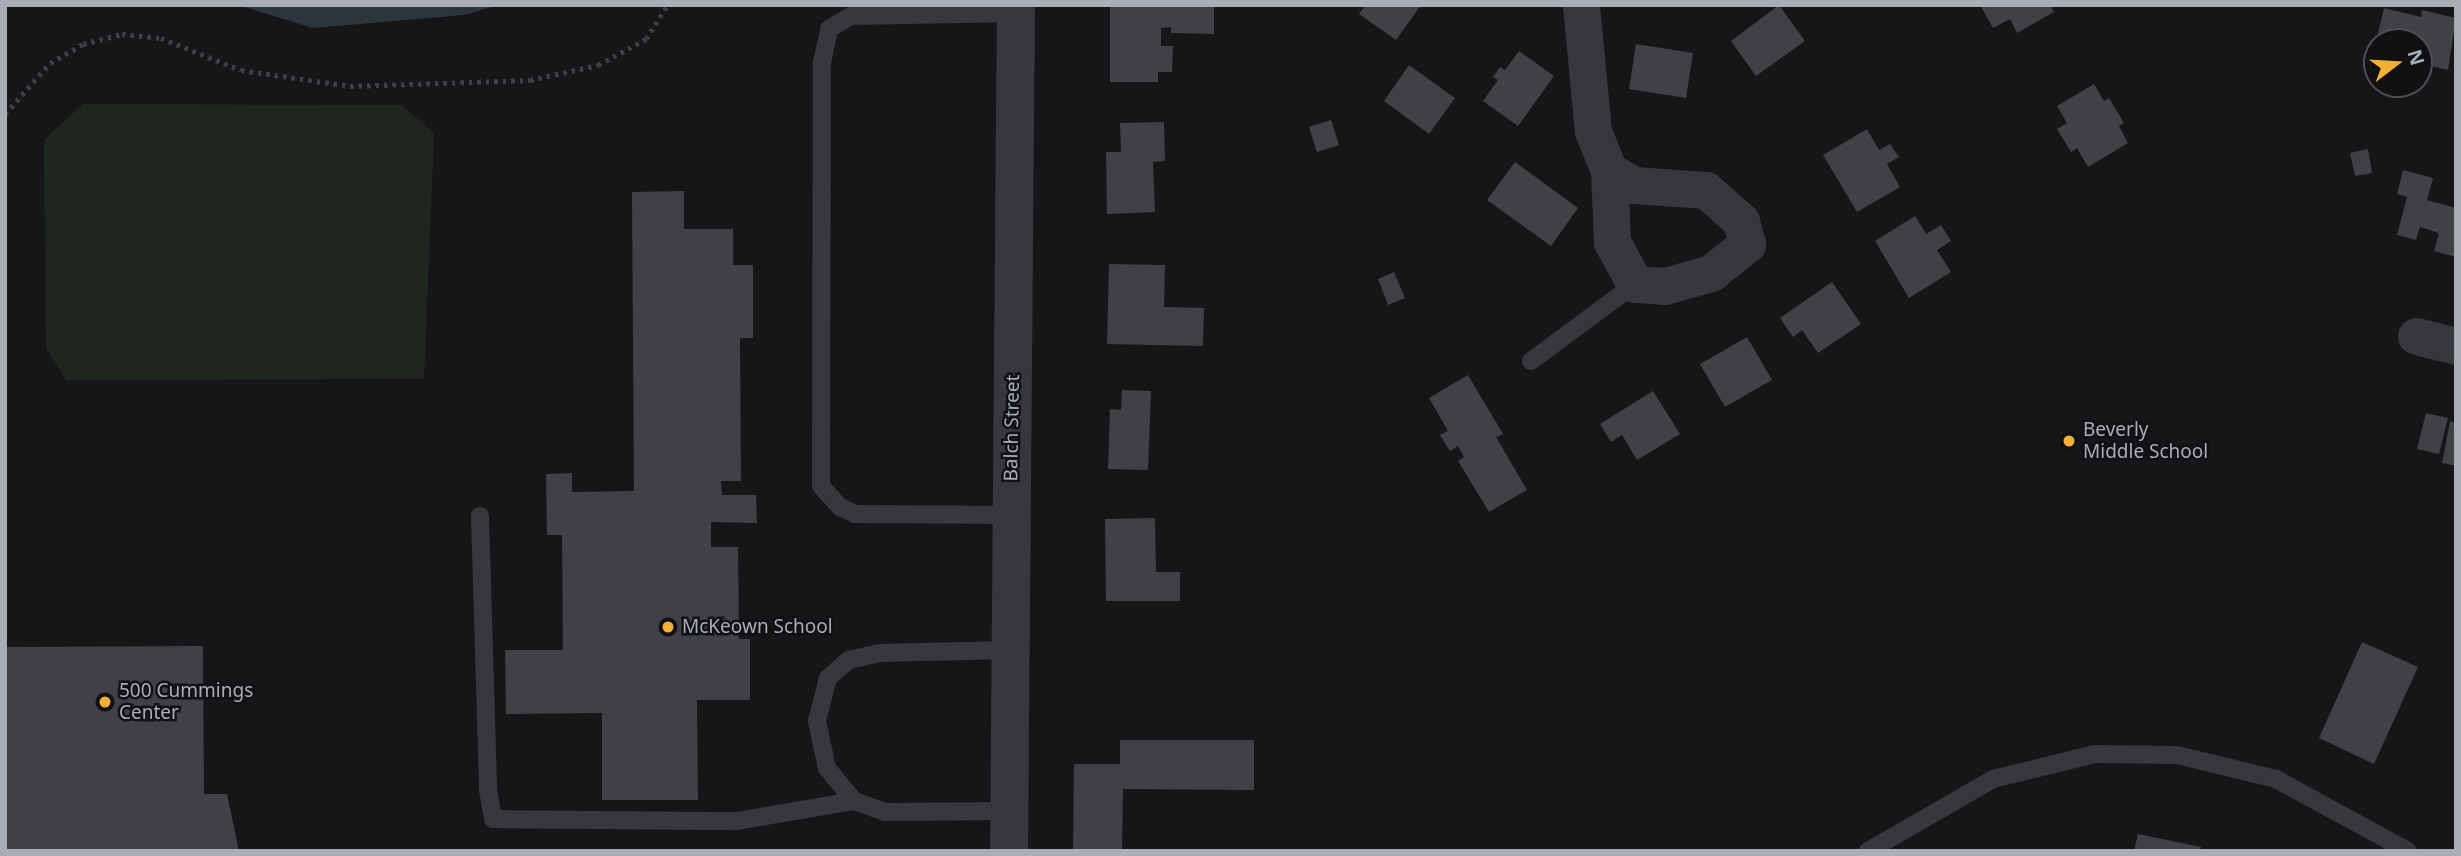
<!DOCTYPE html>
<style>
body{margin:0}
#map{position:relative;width:2461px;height:856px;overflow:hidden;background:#161618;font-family:"Noto Sans",sans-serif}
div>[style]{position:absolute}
.green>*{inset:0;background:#1e261f}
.water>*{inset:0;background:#2c353c}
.building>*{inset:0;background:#404145}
.path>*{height:4.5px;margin-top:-2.25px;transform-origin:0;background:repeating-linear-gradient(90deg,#3d3f44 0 3.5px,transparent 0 8.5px)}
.service>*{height:18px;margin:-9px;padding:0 9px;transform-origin:9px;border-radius:9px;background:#37383d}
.minor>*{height:37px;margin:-18.5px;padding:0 18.5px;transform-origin:18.5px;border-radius:18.5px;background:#37383d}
.tertiary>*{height:38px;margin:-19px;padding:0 19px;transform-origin:19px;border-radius:19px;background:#37383d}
.dots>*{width:19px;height:19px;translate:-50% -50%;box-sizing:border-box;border:4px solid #111113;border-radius:50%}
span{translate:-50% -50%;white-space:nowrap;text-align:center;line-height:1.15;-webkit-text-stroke:5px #111113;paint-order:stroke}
.street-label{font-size:19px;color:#a8adb8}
.poi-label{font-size:19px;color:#a8adb8}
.left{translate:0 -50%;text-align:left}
.frame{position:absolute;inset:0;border:7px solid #a8adb8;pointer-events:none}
.north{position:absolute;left:2363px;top:28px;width:70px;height:70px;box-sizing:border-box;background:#111113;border:2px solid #4d4f55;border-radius:50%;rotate:73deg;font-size:19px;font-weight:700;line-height:28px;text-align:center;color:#a8adb8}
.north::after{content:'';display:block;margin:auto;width:24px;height:32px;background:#f2b134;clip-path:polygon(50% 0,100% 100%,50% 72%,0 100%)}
</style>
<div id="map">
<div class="green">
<i style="clip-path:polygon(83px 104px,402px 105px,434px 133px,424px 379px,66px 380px,46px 348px,44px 140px)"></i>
</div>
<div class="water">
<i style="clip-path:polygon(238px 5px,499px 5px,464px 15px,313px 28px)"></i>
</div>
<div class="building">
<i style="clip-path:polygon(1110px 5px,1214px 5px,1214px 34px,1171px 33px,1171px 27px,1161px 28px,1161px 46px,1173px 46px,1172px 72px,1158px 72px,1158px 82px,1110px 82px)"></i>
<i style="clip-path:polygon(1366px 5px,1421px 5px,1396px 40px,1359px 14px)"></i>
<i style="clip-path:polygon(1779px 5px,1805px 41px,1756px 76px,1731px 41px)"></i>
<i style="clip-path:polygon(1980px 5px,2050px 5px,2054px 12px,2017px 33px,2010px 19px,1993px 28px)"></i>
<i style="clip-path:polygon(2384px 8px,2421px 17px,2422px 10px,2456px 18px,2448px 70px,2419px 63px,2419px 42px,2376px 42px)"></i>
<i style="clip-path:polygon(1636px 44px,1693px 53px,1686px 98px,1629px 89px)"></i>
<i style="clip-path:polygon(1519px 51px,1554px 76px,1518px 126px,1483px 101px,1498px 80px,1493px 77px,1500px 67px,1505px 70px)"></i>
<i style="clip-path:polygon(1409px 65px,1455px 98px,1429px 134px,1384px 101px)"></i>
<i style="clip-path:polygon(2094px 84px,2104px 101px,2109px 98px,2124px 123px,2119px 126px,2128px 143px,2088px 167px,2077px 148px,2071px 152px,2057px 129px,2067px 123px,2057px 106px)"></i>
<i style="clip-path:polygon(1331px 120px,1339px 145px,1317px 152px,1309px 127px)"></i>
<i style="clip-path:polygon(1164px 122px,1165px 161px,1153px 162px,1155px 212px,1107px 214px,1106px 152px,1121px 152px,1120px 123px)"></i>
<i style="clip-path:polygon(1867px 129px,1879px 150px,1890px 144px,1899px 157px,1887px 164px,1900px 187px,1857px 212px,1823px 155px)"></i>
<i style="clip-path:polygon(2368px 149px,2372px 173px,2355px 176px,2350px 153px)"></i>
<i style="clip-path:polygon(1515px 162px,1578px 208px,1551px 246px,1487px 200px)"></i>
<i style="clip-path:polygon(2403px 170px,2433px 178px,2427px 200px,2456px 208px,2456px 257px,2434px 251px,2439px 233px,2420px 227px,2416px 240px,2397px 235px,2407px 197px,2397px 194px)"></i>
<i style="clip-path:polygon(684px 191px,684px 229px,733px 229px,733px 265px,753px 265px,753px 338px,740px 338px,741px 481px,721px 481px,722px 495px,756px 495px,757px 523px,711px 522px,711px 547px,738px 547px,739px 639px,750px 639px,750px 700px,697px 700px,698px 800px,602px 800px,602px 713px,506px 714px,505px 650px,563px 650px,562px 535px,547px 535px,546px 474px,572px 473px,572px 492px,634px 491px,632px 192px)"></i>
<i style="clip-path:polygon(1915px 216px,1926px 234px,1941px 225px,1951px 241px,1937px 250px,1951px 272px,1909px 298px,1875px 241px)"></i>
<i style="clip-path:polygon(1109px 264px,1165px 265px,1164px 307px,1204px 308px,1203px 346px,1107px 344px)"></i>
<i style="clip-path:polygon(1394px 272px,1405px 298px,1388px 305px,1378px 279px)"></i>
<i style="clip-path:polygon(1832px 282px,1861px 324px,1818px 353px,1802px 330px,1793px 337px,1780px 318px)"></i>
<i style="clip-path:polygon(1747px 337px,1772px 380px,1725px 407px,1700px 364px)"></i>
<i style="clip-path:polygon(1468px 375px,1503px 434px,1496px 437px,1527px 490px,1489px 512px,1458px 461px,1464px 457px,1458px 446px,1450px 451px,1440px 435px,1448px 431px,1429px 398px)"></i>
<i style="clip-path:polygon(1122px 390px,1151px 391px,1148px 470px,1108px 469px,1110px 409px,1121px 410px)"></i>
<i style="clip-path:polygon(1653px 391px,1680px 434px,1637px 460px,1622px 435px,1611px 442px,1600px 424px)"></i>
<i style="clip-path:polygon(2426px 413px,2448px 418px,2439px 454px,2417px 449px)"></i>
<i style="clip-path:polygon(2450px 421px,2456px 423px,2456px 466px,2442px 463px)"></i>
<i style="clip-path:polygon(1155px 518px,1156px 572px,1180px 572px,1180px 601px,1106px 601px,1105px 519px)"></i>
<i style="clip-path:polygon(2362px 642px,2418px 667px,2374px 764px,2319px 738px)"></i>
<i style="clip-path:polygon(203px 646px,204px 794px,227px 794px,239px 851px,5px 851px,5px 647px)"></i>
<i style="clip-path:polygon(1120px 740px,1254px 740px,1254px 790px,1123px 789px,1122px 851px,1073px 851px,1074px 764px,1120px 764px)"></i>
<i style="clip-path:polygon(2138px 834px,2201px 847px,2200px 851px,2134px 851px)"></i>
</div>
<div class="path">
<i style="left:5px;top:114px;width:68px;rotate:-48.6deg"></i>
<i style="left:50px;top:63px;width:38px;rotate:-30deg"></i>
<i style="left:83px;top:44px;width:40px;rotate:-14.4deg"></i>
<i style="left:122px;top:34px;width:39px;rotate:6deg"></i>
<i style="left:161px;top:38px;width:86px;rotate:21.8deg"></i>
<i style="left:241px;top:70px;width:110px;rotate:8.4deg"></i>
<i style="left:350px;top:86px;width:180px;rotate:-1.9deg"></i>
<i style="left:530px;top:80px;width:70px;rotate:-12.4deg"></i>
<i style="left:598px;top:65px;width:55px;rotate:-28.4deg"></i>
<i style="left:646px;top:39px;width:40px;rotate:-58deg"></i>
</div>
<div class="service">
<i style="left:1531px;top:361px;width:129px;rotate:-36.5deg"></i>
<i style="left:1011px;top:515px;width:156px;rotate:-179.6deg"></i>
<i style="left:855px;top:514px;width:17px;rotate:-155deg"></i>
<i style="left:840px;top:507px;width:28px;rotate:-132deg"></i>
<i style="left:821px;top:486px;width:423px;rotate:-89.9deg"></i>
<i style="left:822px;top:63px;width:35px;rotate:-78deg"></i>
<i style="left:829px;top:29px;width:26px;rotate:-31deg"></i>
<i style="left:851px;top:16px;width:165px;rotate:-1deg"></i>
<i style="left:480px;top:516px;width:274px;rotate:88.3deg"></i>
<i style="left:488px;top:790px;width:29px;rotate:80deg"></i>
<i style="left:493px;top:819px;width:244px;rotate:0.5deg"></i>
<i style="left:737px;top:821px;width:119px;rotate:-9.7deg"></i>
<i style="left:1009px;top:811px;width:124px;rotate:179.5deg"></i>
<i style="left:885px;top:812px;width:33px;rotate:-160deg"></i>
<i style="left:854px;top:801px;width:43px;rotate:-129.3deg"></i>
<i style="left:827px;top:768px;width:48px;rotate:-102deg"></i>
<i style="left:817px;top:721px;width:44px;rotate:-75.7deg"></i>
<i style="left:828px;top:678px;width:28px;rotate:-41deg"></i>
<i style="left:849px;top:660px;width:31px;rotate:-13deg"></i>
<i style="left:879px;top:653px;width:131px;rotate:-1.3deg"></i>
<i style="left:1868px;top:851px;width:144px;rotate:-29.9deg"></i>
<i style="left:1993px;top:779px;width:105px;rotate:-13.8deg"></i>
<i style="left:2095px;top:754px;width:82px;rotate:0.7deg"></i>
<i style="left:2177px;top:755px;width:102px;rotate:13.6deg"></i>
<i style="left:2276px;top:779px;width:150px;rotate:28.6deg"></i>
</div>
<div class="minor">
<i style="left:1581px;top:5px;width:127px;rotate:84.6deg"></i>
<i style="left:1593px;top:131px;width:43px;rotate:68.2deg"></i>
<i style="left:1609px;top:171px;width:29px;rotate:29deg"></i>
<i style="left:1634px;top:185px;width:72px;rotate:4deg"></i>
<i style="left:1706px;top:190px;width:47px;rotate:41.5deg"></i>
<i style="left:1741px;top:221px;width:24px;rotate:75deg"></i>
<i style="left:1747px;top:244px;width:46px;rotate:141.1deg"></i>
<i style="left:1711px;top:273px;width:48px;rotate:164.2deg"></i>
<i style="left:1665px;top:286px;width:30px;rotate:-176deg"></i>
<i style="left:1635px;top:284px;width:48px;rotate:-118.7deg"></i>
<i style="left:1612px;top:242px;width:71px;rotate:-92.4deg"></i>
<i style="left:2416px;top:336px;width:41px;rotate:14deg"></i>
</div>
<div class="tertiary">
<i style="left:1009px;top:851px;width:846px;rotate:-89.53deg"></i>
</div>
<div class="dots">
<i style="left:2069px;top:441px;background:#f2b134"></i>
<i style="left:668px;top:627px;background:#f2b134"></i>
<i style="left:105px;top:702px;background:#f2b134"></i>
</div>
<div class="street-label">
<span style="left:1012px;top:428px;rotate:-89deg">Balch Street</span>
</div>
<div class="poi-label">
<span class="left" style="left:2083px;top:441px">Beverly<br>Middle School</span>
<span class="left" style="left:682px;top:627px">McKeown School</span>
<span class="left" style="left:119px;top:702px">500 Cummings<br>Center</span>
</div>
<div class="frame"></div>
<div class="north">N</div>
</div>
